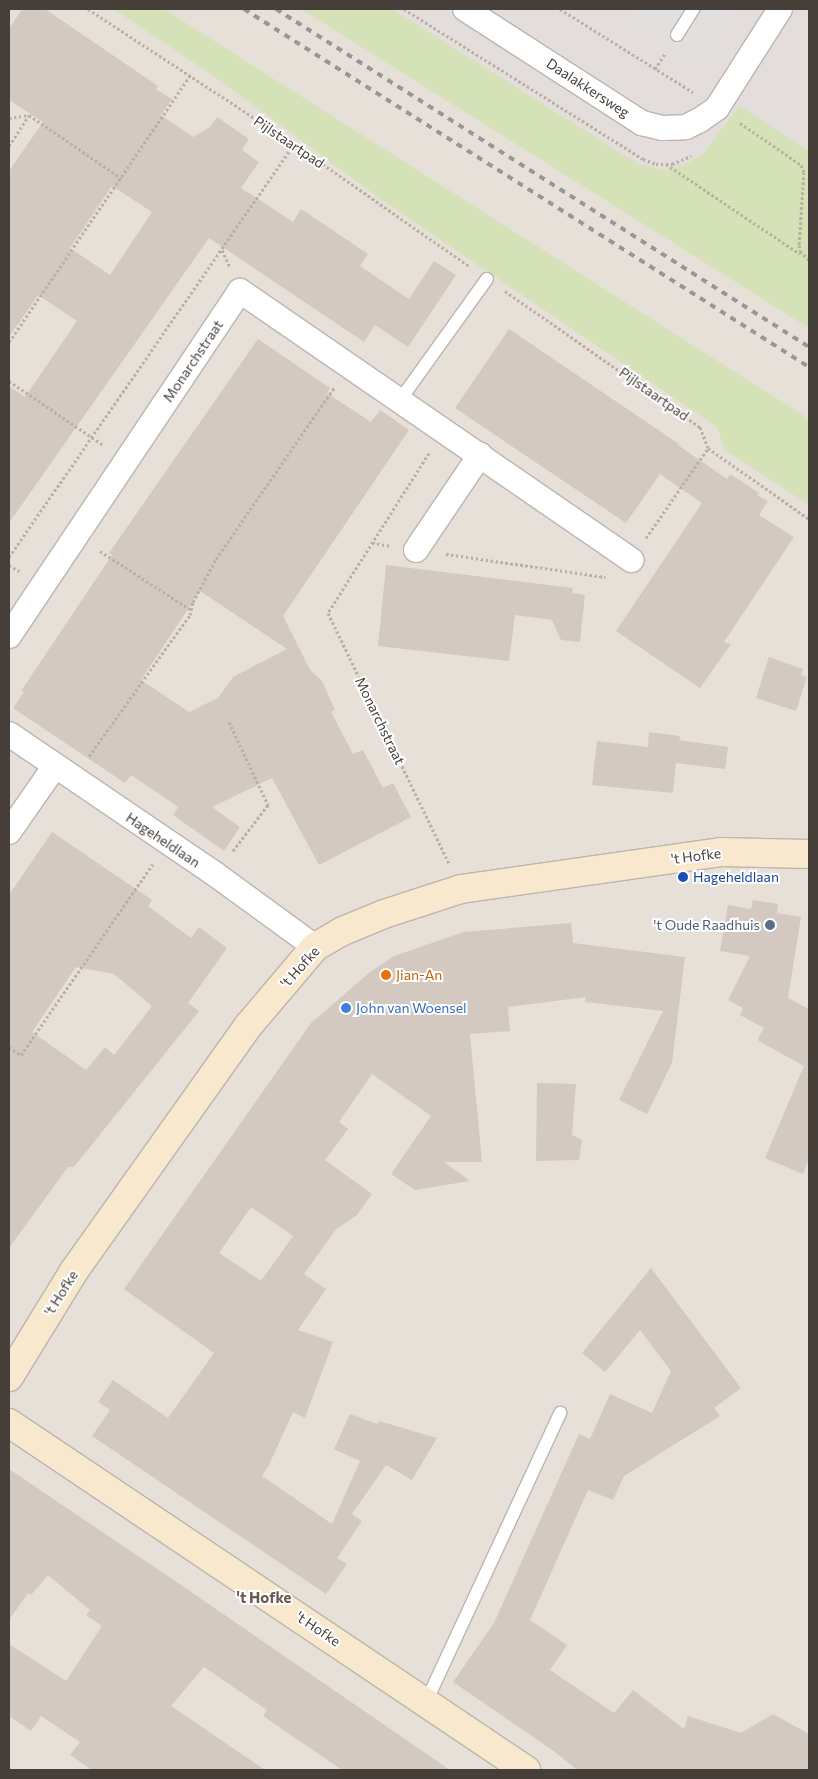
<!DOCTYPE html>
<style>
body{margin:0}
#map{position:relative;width:818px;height:1779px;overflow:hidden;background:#f3efea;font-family:Commissioner,sans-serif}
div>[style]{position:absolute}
.residential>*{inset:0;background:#e6e0d9}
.industrial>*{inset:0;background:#e3dedb}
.green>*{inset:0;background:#d5e2b8}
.parking>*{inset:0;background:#e2e0de}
.building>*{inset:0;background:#d3c9c1}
.path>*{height:3px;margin-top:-1.5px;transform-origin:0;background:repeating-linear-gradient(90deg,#bdafa0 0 2.5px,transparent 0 5px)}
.roads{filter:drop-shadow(1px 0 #bdb5ad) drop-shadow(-1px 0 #bdb5ad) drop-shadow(0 1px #bdb5ad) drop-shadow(0 -1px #bdb5ad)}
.lane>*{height:12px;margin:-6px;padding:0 6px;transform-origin:6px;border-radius:6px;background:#fff}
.street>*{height:24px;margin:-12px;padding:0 12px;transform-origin:12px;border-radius:12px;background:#fff}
.secondary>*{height:28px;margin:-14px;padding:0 14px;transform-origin:14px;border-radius:14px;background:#f8e8ce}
.rail>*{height:4px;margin-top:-2px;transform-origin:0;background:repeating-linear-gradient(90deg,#979797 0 6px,transparent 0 12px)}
.dots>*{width:14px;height:14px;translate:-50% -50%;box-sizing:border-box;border:2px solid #fff;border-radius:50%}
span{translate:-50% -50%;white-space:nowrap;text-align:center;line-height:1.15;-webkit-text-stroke:4px #fff;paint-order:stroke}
.street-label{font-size:14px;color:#463f39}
.transit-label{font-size:14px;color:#164399}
.left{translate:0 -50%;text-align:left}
.service-label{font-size:14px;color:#4e5e75}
.right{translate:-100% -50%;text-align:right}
.food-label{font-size:14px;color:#c56008}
.shop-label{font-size:14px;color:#366cbe}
.neighbourhood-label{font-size:15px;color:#675b51;font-weight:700}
.frame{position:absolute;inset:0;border:10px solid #463f39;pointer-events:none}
</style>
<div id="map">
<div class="residential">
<i style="clip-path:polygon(9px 9px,809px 9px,809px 1770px,9px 1770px)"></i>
</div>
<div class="industrial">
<i style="clip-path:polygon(322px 9px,809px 9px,809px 316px)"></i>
</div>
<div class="green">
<i style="clip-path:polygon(114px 9px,164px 9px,809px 419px,809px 505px,725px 450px,717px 427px,389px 205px,212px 75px)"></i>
<i style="clip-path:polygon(301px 9px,392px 9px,638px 164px,663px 170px,683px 166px,704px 153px,739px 106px,809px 151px,809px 328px)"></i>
</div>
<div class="parking">
<i style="clip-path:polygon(642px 9px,735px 9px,702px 60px,636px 18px)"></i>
</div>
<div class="building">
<i style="clip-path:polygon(evenodd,22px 9px,45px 9px,158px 86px,156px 89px,172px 99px,161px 115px,193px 137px,210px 127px,217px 117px,249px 139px,242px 150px,259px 162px,241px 188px,293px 222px,301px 209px,368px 254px,360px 266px,409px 299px,434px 261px,456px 275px,408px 347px,375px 325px,364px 342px,209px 238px,9px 523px,9px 386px,25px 397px,77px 321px,38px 295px,9px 337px,9px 171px,43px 122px,9px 100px,9px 29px,22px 9px,112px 186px,152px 212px,110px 275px,70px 248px,112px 186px)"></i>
<i style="clip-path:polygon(509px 329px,679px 444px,678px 445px,727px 479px,730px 474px,759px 493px,757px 495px,768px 501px,759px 515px,794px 537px,724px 642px,731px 644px,700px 688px,616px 631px,702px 503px,660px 474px,626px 523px,455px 408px)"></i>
<i style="clip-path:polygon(evenodd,258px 339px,330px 388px,327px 393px,371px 422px,380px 410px,409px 430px,283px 616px,310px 670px,322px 681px,335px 710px,331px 712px,353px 754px,363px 750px,383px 788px,393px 783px,411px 817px,319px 865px,272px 778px,212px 807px,240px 827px,224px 851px,173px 815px,178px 807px,155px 791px,131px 775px,125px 783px,13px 708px,24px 692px,21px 691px,112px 555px,109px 553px,258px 339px,200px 591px,287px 649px,233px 677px,218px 698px,189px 712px,141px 680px,200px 591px)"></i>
<i style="clip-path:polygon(386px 565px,573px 588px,572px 593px,585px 595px,580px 642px,561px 640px,552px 620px,515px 615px,509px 661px,378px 646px)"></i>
<i style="clip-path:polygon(769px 657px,803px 669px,801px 675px,807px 677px,796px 711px,756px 698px)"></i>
<i style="clip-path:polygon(649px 732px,680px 736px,679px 740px,728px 747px,725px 769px,676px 763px,673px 793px,592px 785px,597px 741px,648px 747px)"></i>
<i style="clip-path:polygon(evenodd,52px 832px,152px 900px,148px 906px,191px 938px,199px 927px,227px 948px,188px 1003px,199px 1011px,74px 1167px,68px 1167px,9px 1248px,9px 895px,52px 832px,76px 967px,114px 974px,152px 1006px,114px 1055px,105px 1047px,86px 1070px,32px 1032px,76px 967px)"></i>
<i style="clip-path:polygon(753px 900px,778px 904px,777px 913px,801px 917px,788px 998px,809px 1009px,809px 1159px,803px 1174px,765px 1158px,804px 1066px,759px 1041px,758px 1039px,764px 1028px,740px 1015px,743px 1008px,728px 1000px,750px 956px,720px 951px,728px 905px,751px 909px)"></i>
<i style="clip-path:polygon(evenodd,571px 923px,573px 943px,685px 957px,672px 1063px,647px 1114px,619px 1100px,663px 1011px,585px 1002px,586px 997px,508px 1007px,510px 1031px,470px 1034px,482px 1162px,444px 1162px,470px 1181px,415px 1190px,391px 1174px,431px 1116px,372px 1074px,339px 1122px,348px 1129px,325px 1160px,372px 1194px,357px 1215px,336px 1229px,304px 1274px,326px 1289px,298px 1330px,333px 1342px,305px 1418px,293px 1412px,269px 1465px,262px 1476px,332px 1524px,360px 1461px,334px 1449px,350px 1414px,377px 1424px,379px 1421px,437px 1438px,412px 1480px,386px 1465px,352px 1514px,362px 1521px,337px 1558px,347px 1564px,326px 1594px,92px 1436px,110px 1410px,98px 1402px,113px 1380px,168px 1418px,214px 1353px,124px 1289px,311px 1023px,369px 973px,394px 956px,464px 932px,571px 923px,251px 1207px,293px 1236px,261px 1281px,219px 1253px,251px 1207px)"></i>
<i style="clip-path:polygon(537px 1083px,576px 1084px,572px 1135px,582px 1140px,579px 1160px,536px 1161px)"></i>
<i style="clip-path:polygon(651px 1268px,741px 1388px,714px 1408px,720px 1416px,624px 1476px,613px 1500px,588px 1490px,530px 1620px,567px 1645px,550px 1670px,614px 1713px,633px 1690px,684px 1729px,688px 1716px,741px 1733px,773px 1714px,809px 1734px,809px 1770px,577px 1770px,555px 1752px,453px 1682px,494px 1623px,579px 1434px,590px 1439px,610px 1394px,652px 1413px,671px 1371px,640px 1330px,605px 1372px,582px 1353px)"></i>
<i style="clip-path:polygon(9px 1469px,181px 1585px,450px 1770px,342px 1770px,263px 1716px,267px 1710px,204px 1667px,171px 1706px,265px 1770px,92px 1770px,70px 1755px,80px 1742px,41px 1716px,31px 1731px,9px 1716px,9px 1644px,66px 1681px,102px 1626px,86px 1615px,90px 1610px,48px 1575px,31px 1595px,28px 1593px,9px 1620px)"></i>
</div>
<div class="path">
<i style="left:88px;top:9px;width:246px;rotate:33.2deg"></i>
<i style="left:294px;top:144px;width:213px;rotate:34.9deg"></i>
<i style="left:404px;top:9px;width:282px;rotate:32.1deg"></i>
<i style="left:643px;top:159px;width:14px;rotate:21deg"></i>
<i style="left:656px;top:164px;width:16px"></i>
<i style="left:672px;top:164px;width:21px;rotate:-23deg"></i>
<i style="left:560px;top:9px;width:157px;rotate:32deg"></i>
<i style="left:655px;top:69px;width:20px;rotate:-57deg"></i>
<i style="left:9px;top:118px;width:20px;rotate:-9deg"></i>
<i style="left:29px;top:115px;width:112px;rotate:34.4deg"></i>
<i style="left:740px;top:123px;width:74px;rotate:34.5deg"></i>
<i style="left:801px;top:165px;width:8px;rotate:67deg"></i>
<i style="left:804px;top:172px;width:73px;rotate:93.9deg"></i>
<i style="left:799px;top:245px;width:6px;rotate:81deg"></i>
<i style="left:800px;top:251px;width:13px;rotate:45deg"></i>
<i style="left:9px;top:146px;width:37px;rotate:-57deg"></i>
<i style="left:666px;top:164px;width:161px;rotate:33.9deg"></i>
<i style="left:222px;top:250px;width:19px;rotate:65deg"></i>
<i style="left:505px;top:291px;width:238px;rotate:34.9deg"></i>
<i style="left:700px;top:427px;width:22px;rotate:69deg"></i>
<i style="left:708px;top:448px;width:123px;rotate:35.1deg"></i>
<i style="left:9px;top:342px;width:322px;rotate:-55.8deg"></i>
<i style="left:9px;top:381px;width:114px;rotate:34.2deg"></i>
<i style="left:429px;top:453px;width:189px;rotate:122.3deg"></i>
<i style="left:328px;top:613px;width:278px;rotate:64.2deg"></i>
<i style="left:646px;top:538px;width:109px;rotate:-55.4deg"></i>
<i style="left:372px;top:543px;width:18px;rotate:9deg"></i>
<i style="left:100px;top:551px;width:108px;rotate:33deg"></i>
<i style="left:446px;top:554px;width:161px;rotate:8.2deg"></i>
<i style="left:9px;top:557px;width:502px;rotate:-55.39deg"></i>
<i style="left:9px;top:565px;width:12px;rotate:31deg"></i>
<i style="left:229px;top:722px;width:92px;rotate:64.8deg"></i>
<i style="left:268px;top:805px;width:59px;rotate:127.5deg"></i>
<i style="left:89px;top:756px;width:173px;rotate:-54.4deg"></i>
<i style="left:190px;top:615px;width:13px;rotate:-77deg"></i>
<i style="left:193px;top:602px;width:49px;rotate:-61.9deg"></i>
<i style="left:216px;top:559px;width:208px;rotate:-55.4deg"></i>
<i style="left:9px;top:1047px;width:14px;rotate:34deg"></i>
<i style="left:21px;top:1055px;width:232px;rotate:-55.4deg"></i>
</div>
<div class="roads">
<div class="lane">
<i style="left:677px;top:35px;width:31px;rotate:-58deg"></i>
<i style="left:400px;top:400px;width:149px;rotate:-54.3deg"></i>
<i style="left:426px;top:1702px;width:319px;rotate:-65.1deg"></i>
</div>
<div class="street">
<i style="left:465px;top:9px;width:211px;rotate:32.8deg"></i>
<i style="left:642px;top:123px;width:21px;rotate:14deg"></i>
<i style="left:662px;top:128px;width:24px;rotate:-2deg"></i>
<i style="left:686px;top:127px;width:16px;rotate:-27deg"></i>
<i style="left:700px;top:120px;width:21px;rotate:-35deg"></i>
<i style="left:717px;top:108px;width:117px;rotate:-57.5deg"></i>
<i style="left:416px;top:550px;width:115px;rotate:-56deg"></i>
<i style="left:9px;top:636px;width:415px;rotate:-56.2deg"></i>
<i style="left:240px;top:291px;width:475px;rotate:34.5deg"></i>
<i style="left:9px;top:734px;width:249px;rotate:34.2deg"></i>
<i style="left:215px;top:874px;width:124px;rotate:36.1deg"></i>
<i style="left:9px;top:832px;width:80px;rotate:-55.1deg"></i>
</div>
<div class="secondary">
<i style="left:9px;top:1377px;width:124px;rotate:-58.5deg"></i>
<i style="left:74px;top:1271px;width:302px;rotate:-54.6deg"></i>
<i style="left:249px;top:1025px;width:102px;rotate:-49.8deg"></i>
<i style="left:315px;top:947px;width:32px;rotate:-30deg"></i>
<i style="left:343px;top:931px;width:44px;rotate:-22.5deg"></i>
<i style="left:384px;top:914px;width:81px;rotate:-18deg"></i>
<i style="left:461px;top:889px;width:262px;rotate:-8.1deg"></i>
<i style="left:720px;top:852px;width:89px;rotate:1.3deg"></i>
<i style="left:9px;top:1423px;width:623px;rotate:33.87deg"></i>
</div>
</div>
<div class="rail">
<i style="left:244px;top:9px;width:669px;rotate:32.36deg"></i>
<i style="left:276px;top:9px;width:631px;rotate:32.38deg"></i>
</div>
<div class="dots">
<i style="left:683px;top:877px;background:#1a4fb4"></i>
<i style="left:770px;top:925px;background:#5c6f8a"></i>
<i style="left:386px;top:975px;background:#e8710a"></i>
<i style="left:346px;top:1008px;background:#3f7fe0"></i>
</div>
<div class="street-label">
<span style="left:588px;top:88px;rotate:33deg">Daalakkersweg</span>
<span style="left:289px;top:142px;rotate:34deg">Pijlstaartpad</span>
<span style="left:193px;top:361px;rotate:-56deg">Monarchstraat</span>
<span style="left:654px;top:394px;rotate:35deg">Pijlstaartpad</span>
<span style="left:380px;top:721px;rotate:64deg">Monarchstraat</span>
<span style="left:163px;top:840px;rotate:34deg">Hageheldlaan</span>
<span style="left:696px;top:856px;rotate:-7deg">'t Hofke</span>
<span style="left:300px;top:967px;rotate:-48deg">'t Hofke</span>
<span style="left:61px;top:1293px;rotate:-58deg">'t Hofke</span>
<span style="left:318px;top:1629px;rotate:34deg">'t Hofke</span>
</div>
<div class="transit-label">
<span class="left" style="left:693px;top:877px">Hageheldlaan</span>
</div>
<div class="service-label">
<span class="right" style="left:760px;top:925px">'t Oude Raadhuis</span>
</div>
<div class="food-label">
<span class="left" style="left:396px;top:975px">Jian-An</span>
</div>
<div class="shop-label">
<span class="left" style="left:356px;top:1008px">John van Woensel</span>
</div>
<div class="neighbourhood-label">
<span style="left:264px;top:1598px">'t Hofke</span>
</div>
<div class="frame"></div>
</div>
